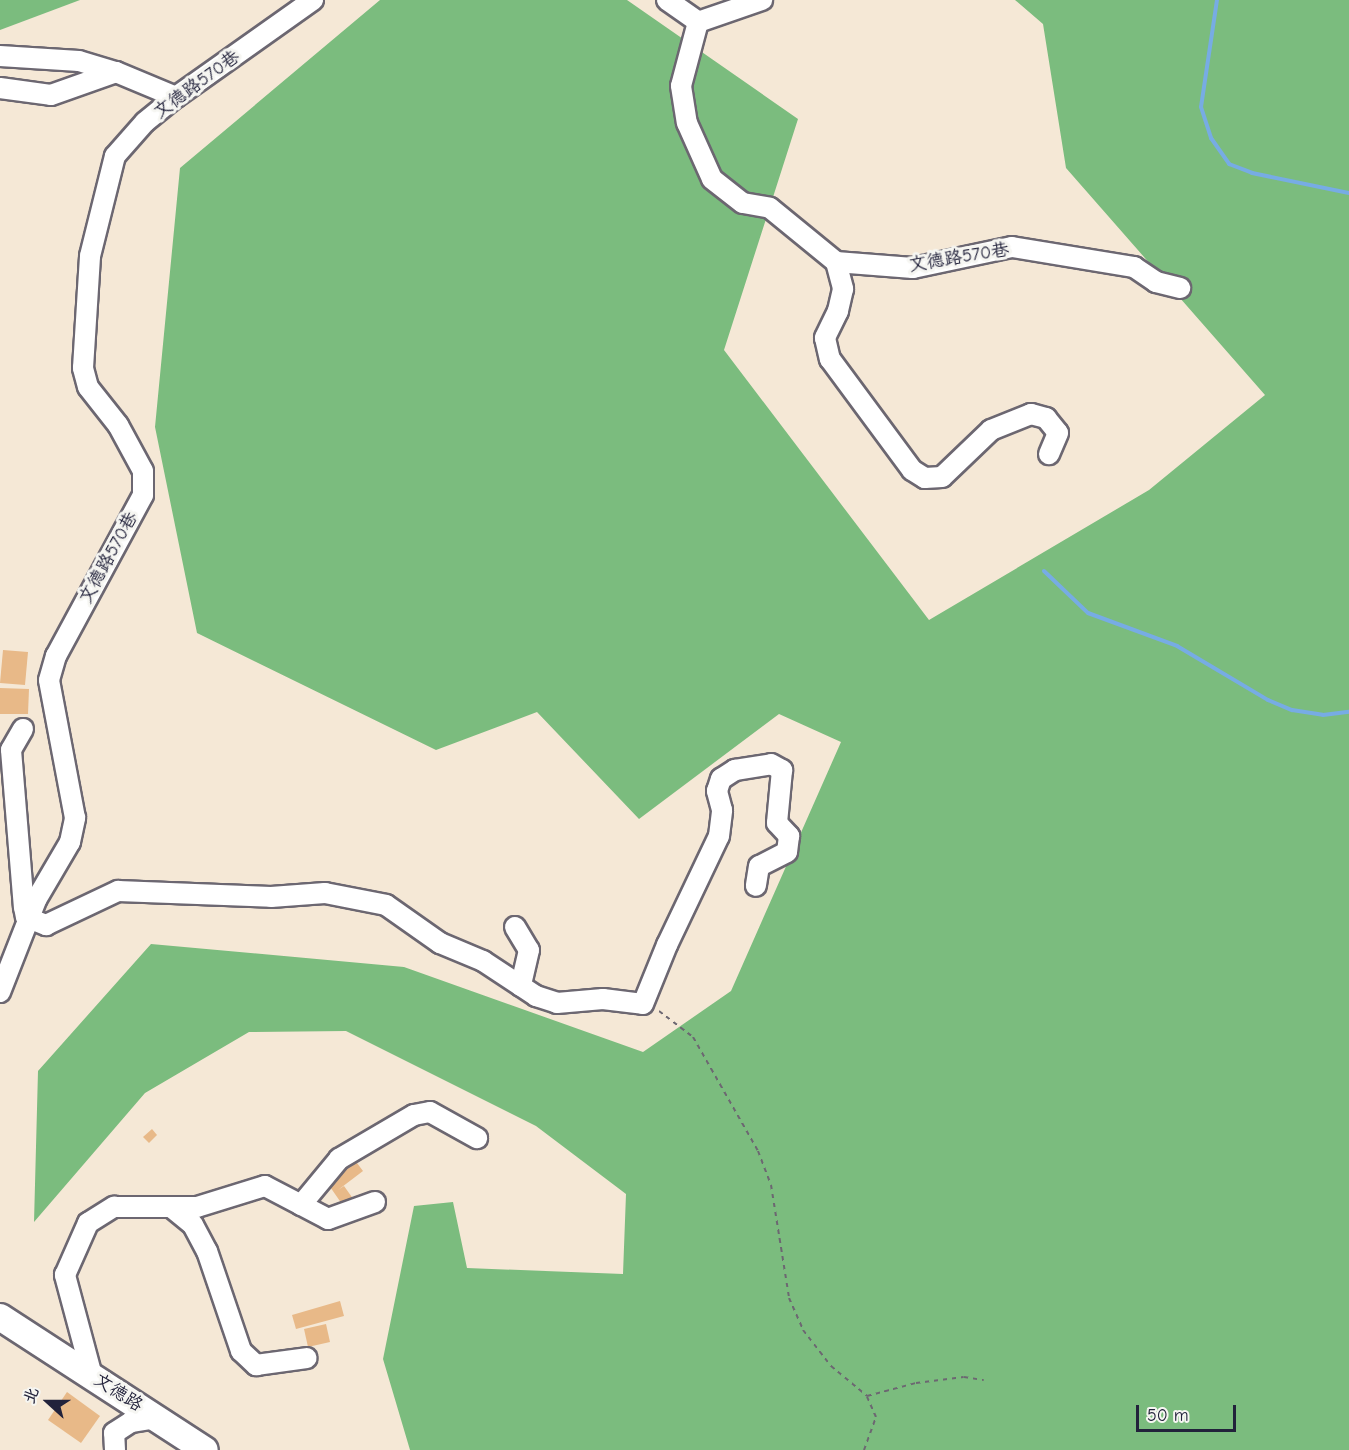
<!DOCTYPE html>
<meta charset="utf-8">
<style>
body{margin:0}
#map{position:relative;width:1349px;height:1450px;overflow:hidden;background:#f5e8d6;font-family:"Comic Neue","LXGW WenKai TC",sans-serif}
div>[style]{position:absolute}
.forest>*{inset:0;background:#7bbc7e}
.stream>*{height:4px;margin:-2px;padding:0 2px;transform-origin:2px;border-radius:2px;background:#77ace4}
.building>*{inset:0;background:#e8b988}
.path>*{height:2px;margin-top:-1px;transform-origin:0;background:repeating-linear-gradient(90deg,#6c6771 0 4.5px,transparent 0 9px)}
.roads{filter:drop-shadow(2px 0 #6c6771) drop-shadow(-2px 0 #6c6771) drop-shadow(0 2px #6c6771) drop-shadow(0 -2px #6c6771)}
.minor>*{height:20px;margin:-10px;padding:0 10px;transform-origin:10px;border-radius:10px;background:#fff}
.major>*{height:26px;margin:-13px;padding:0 13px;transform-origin:13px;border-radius:13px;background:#fff}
span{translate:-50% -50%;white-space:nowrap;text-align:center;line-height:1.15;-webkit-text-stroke:6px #f6f6f2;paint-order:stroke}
.street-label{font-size:18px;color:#22223b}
.north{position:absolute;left:18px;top:1372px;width:60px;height:60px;-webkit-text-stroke:4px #f6f6f2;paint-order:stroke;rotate:291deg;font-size:16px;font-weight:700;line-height:24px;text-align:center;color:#22223b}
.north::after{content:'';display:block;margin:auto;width:21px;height:27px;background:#22223b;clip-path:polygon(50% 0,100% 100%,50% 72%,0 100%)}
.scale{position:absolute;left:1136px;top:1405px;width:100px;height:27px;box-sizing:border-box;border:3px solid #22223b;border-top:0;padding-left:8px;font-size:18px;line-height:21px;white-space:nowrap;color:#22223b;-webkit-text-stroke:4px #f6f6f2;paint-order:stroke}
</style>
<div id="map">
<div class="forest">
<i style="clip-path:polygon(0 0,80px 0,0 30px)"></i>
<i style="clip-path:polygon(380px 0,627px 0,798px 119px,724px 350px,929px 620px,1149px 490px,1265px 395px,1066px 168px,1043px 24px,1015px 0,1349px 0,1349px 1450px,410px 1450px,383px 1359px,414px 1206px,453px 1202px,467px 1268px,623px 1274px,626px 1194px,536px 1126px,346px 1031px,249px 1032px,145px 1093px,34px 1222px,38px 1071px,151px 944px,404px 967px,643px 1052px,731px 991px,841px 742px,779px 714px,639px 819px,537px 712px,436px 750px,197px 633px,155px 427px,180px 168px)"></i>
</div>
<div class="stream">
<i style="left:1217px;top:0;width:108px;rotate:98.5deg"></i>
<i style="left:1201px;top:107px;width:33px;rotate:72deg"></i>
<i style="left:1211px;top:138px;width:32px;rotate:55deg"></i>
<i style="left:1229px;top:164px;width:25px;rotate:21deg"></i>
<i style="left:1252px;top:173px;width:99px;rotate:11.7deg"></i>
<i style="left:1044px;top:571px;width:61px;rotate:43.7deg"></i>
<i style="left:1088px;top:613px;width:95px;rotate:20.3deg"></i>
<i style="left:1177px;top:646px;width:106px;rotate:30.7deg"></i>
<i style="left:1268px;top:700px;width:26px;rotate:23deg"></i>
<i style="left:1292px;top:710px;width:31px;rotate:9deg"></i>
<i style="left:1323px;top:715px;width:26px;rotate:-7deg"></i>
</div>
<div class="building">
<i style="clip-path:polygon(3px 650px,28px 652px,25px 685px,0 683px)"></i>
<i style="clip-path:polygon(0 688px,29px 689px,28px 714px,0 714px)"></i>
<i style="clip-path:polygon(152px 1129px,157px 1135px,149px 1143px,143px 1137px)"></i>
<i style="clip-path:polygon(354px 1159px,363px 1171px,338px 1190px,344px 1186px,354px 1200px,344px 1207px,326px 1181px)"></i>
<i style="clip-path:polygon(340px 1301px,344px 1316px,296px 1329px,292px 1315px)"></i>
<i style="clip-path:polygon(326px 1324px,330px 1342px,308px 1347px,304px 1329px)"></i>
<i style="clip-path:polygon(67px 1392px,100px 1416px,81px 1443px,48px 1420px)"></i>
</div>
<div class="path">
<i style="left:659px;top:1011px;width:43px;rotate:37.4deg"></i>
<i style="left:693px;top:1037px;width:131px;rotate:60.3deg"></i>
<i style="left:758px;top:1151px;width:36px;rotate:69deg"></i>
<i style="left:771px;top:1185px;width:114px;rotate:80.9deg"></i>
<i style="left:789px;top:1298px;width:35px;rotate:66deg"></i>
<i style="left:803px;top:1330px;width:46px;rotate:52.1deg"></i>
<i style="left:831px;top:1366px;width:47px;rotate:39.8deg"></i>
<i style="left:867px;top:1396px;width:51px;rotate:-14.9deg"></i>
<i style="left:916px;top:1383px;width:48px;rotate:-7.1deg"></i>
<i style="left:964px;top:1377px;width:20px;rotate:9deg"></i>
<i style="left:864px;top:1450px;width:35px;rotate:-70deg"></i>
<i style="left:876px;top:1417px;width:22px;rotate:-114deg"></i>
</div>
<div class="roads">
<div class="minor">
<i style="left:667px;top:0;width:38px;rotate:35deg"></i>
<i style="left:698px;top:22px;width:66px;rotate:104.9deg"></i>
<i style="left:681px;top:86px;width:37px;rotate:81deg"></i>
<i style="left:687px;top:123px;width:61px;rotate:65.9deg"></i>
<i style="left:712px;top:179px;width:39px;rotate:38deg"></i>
<i style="left:743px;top:203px;width:27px;rotate:10deg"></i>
<i style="left:770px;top:208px;width:85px;rotate:39.3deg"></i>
<i style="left:836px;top:262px;width:77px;rotate:4.5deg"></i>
<i style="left:913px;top:268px;width:101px;rotate:-12deg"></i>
<i style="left:1012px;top:247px;width:124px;rotate:9.3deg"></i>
<i style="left:1134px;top:267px;width:27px;rotate:34deg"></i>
<i style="left:1156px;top:282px;width:25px;rotate:14deg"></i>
<i style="left:698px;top:22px;width:68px;rotate:-19deg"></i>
<i style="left:0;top:56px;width:79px;rotate:3.6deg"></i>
<i style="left:79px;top:61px;width:39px;rotate:17deg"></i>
<i style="left:0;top:88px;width:51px;rotate:7.8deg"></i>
<i style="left:51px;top:95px;width:69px;rotate:-19.5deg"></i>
<i style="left:116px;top:72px;width:65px;rotate:22.6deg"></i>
<i style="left:836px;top:262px;width:28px;rotate:75deg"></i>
<i style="left:843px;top:289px;width:23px;rotate:103deg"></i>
<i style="left:838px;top:311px;width:30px;rotate:116deg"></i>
<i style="left:825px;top:338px;width:22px;rotate:77deg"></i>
<i style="left:830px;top:359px;width:138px;rotate:53.5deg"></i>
<i style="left:912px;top:470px;width:15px;rotate:32deg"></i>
<i style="left:925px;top:478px;width:17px;rotate:-3deg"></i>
<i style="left:942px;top:477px;width:68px;rotate:-43.8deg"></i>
<i style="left:991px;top:430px;width:43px;rotate:-21.8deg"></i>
<i style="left:1031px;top:414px;width:16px;rotate:15deg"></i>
<i style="left:1046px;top:418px;width:19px;rotate:51deg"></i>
<i style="left:1058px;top:433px;width:23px;rotate:113deg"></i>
<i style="left:23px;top:729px;width:24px;rotate:120deg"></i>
<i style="left:11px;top:750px;width:158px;rotate:85.3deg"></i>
<i style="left:24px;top:907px;width:10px;rotate:79deg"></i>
<i style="left:26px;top:917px;width:22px;rotate:22deg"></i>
<i style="left:46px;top:925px;width:80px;rotate:-25.3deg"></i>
<i style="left:118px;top:891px;width:153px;rotate:2.2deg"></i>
<i style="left:271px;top:897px;width:54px;rotate:-4.2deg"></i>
<i style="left:325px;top:893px;width:62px;rotate:11.1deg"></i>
<i style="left:386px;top:905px;width:66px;rotate:35.1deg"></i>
<i style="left:440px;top:943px;width:47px;rotate:22.7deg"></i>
<i style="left:483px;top:961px;width:64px;rotate:33.4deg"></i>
<i style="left:536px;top:996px;width:22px;rotate:18deg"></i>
<i style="left:557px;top:1003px;width:46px;rotate:-5deg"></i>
<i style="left:603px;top:999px;width:40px;rotate:7.1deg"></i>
<i style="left:643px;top:1004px;width:64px;rotate:-67.9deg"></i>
<i style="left:667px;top:945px;width:121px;rotate:-64.5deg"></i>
<i style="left:719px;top:836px;width:26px;rotate:-83deg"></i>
<i style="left:722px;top:810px;width:20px;rotate:-105deg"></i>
<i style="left:717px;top:791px;width:13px;rotate:-72deg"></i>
<i style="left:721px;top:779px;width:17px;rotate:-33deg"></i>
<i style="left:735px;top:770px;width:36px;rotate:-9deg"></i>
<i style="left:771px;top:764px;width:13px;rotate:29deg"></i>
<i style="left:782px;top:770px;width:53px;rotate:95.4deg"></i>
<i style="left:777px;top:823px;width:18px;rotate:47deg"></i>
<i style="left:789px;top:836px;width:16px;rotate:97deg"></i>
<i style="left:787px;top:852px;width:31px;rotate:153deg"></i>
<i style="left:759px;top:866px;width:20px;rotate:99deg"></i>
<i style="left:515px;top:927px;width:27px;rotate:59deg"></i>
<i style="left:529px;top:950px;width:37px;rotate:103deg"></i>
<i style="left:0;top:992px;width:99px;rotate:-68.6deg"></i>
<i style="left:36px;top:900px;width:67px;rotate:-59.6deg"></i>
<i style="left:70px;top:842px;width:25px;rotate:-78deg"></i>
<i style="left:75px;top:818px;width:140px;rotate:-100.7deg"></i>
<i style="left:49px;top:680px;width:25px;rotate:-74deg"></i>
<i style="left:56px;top:656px;width:183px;rotate:-61.6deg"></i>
<i style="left:143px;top:495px;width:24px;rotate:-90deg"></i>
<i style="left:143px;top:471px;width:52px;rotate:-118.5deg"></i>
<i style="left:118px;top:425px;width:48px;rotate:-128.3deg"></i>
<i style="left:88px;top:387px;width:20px;rotate:-105deg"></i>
<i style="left:83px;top:368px;width:112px;rotate:-86.4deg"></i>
<i style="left:90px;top:256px;width:103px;rotate:-76deg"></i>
<i style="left:115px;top:156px;width:45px;rotate:-48.6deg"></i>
<i style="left:145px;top:122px;width:40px;rotate:-39deg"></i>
<i style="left:176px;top:97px;width:168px;rotate:-35.3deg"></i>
<i style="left:301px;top:1205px;width:60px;rotate:-50.4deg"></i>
<i style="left:339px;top:1159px;width:87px;rotate:-30.4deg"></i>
<i style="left:414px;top:1115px;width:16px;rotate:-11deg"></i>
<i style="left:430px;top:1112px;width:54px;rotate:29deg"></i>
<i style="left:171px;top:1207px;width:28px;rotate:39deg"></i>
<i style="left:193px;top:1225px;width:30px;rotate:62deg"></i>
<i style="left:207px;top:1251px;width:106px;rotate:71.2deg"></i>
<i style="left:241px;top:1351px;width:21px;rotate:43deg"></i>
<i style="left:256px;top:1365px;width:51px;rotate:-7.8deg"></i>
<i style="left:92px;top:1376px;width:105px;rotate:-105deg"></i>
<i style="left:65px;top:1275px;width:57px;rotate:-66.1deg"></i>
<i style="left:88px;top:1223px;width:31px;rotate:-32deg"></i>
<i style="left:114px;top:1207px;width:83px"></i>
<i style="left:197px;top:1207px;width:71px;rotate:-17.2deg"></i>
<i style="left:265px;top:1186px;width:71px;rotate:27.6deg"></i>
<i style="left:328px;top:1219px;width:50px;rotate:-19.9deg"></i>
<i style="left:115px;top:1450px;width:17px;rotate:-93deg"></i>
<i style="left:114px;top:1433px;width:20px;rotate:-33deg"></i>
<i style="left:131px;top:1422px;width:25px;rotate:-9deg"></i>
</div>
<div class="major">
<i style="left:0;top:1317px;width:244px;rotate:33deg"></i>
</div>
</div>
<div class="street-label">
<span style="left:197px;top:85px;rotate:-36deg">文德路570巷</span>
<span style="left:959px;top:258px;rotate:-9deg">文德路570巷</span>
<span style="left:109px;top:558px;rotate:-61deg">文德路570巷</span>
<span style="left:118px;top:1393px;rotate:33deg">文德路</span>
</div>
<div class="north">北</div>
<div class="scale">50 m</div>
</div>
